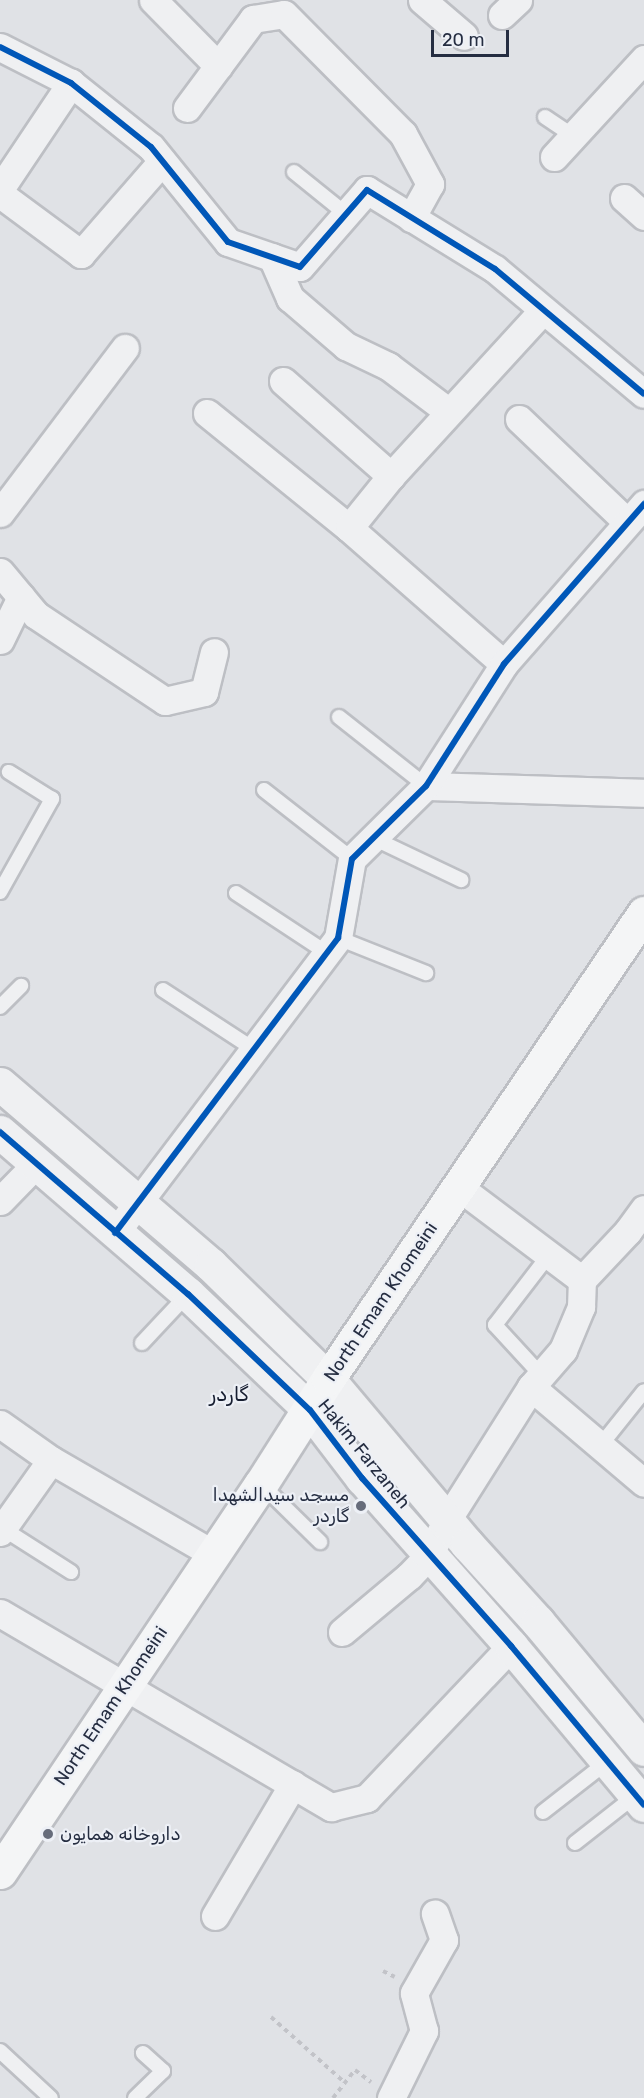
<!DOCTYPE html>
<meta charset="utf-8">
<style>
body{margin:0}
#map{position:relative;width:644px;height:2098px;overflow:hidden;background:#e0e2e6;font-family:Rubik,"Noto Sans Arabic",sans-serif}
div>[style]{position:absolute}
.path>*{height:4px;margin-top:-2px;transform-origin:0;background:repeating-linear-gradient(90deg,#c2c3c8 0 4.5px,transparent 0 9px)}
.roads{filter:drop-shadow(2px 0 #bdbfc4) drop-shadow(-2px 0 #bdbfc4) drop-shadow(0 2px #bdbfc4) drop-shadow(0 -2px #bdbfc4)}
.service>*{height:14px;margin:-7px;padding:0 7px;transform-origin:7px;border-radius:7px;background:#eff0f2}
.minor>*{height:27px;margin:-13.5px;padding:0 13.5px;transform-origin:13.5px;border-radius:13.5px;background:#eff0f2}
.tertiary>*{height:33px;margin:-16.5px;padding:0 16.5px;transform-origin:16.5px;border-radius:16.5px;background:#eff0f2}
.primary>*{height:33px;margin:-16.5px;padding:0 16.5px;transform-origin:16.5px;border-radius:16.5px;background:#f4f5f6}
.cycleway>*{height:6px;margin:-3px;padding:0 3px;transform-origin:3px;border-radius:3px;background:#0057b8}
.dots>*{width:16px;height:16px;translate:-50% -50%;box-sizing:border-box;border:3px solid #edf0f6;border-radius:50%}
span{translate:-50% -50%;white-space:nowrap;text-align:center;line-height:1.15;-webkit-text-stroke:4.5px #edf0f6;paint-order:stroke}
.street-label{font-size:18px;color:#252d41}
.poi-label{font-size:18px;color:#252d41}
.right{translate:-100% -50%;text-align:right}
.left{translate:0 -50%;text-align:left}
.neighbourhood-label{font-size:20px;color:#171e31}
.scale{position:absolute;left:431px;top:30px;width:78px;height:27px;box-sizing:border-box;border:3px solid #252d41;border-top:0;padding-left:8px;font-size:18px;line-height:21px;white-space:nowrap;color:#252d41;-webkit-text-stroke:4px #edf0f6;paint-order:stroke}
</style>
<div id="map">
<div class="path">
<i style="left:383px;top:1971px;width:13px;rotate:27deg"></i>
<i style="left:271px;top:2017px;width:99px;rotate:41.7deg"></i>
<i style="left:333px;top:2098px;width:36px;rotate:-52deg"></i>
<i style="left:355px;top:2070px;width:20px;rotate:37deg"></i>
</div>
<div class="roads">
<div class="service">
<i style="left:545px;top:117px;width:34px;rotate:34deg"></i>
<i style="left:294px;top:172px;width:67px;rotate:38.9deg"></i>
<i style="left:339px;top:717px;width:111px;rotate:38.4deg"></i>
<i style="left:264px;top:790px;width:112px;rotate:38.1deg"></i>
<i style="left:373px;top:838px;width:98px;rotate:25.5deg"></i>
<i style="left:0;top:892px;width:107px;rotate:-60.8deg"></i>
<i style="left:52px;top:799px;width:51px;rotate:-147.9deg"></i>
<i style="left:236px;top:893px;width:109px;rotate:33.4deg"></i>
<i style="left:338px;top:938px;width:95px;rotate:21.7deg"></i>
<i style="left:163px;top:990px;width:110px;rotate:33.1deg"></i>
<i style="left:0;top:1007px;width:30px;rotate:-45deg"></i>
<i style="left:142px;top:1343px;width:67px;rotate:-46.8deg"></i>
<i style="left:541px;top:1375px;width:68px;rotate:-132.6deg"></i>
<i style="left:495px;top:1325px;width:88px;rotate:-52.4deg"></i>
<i style="left:600px;top:1446px;width:70px;rotate:-51.3deg"></i>
<i style="left:261px;top:1484px;width:83px;rotate:44.5deg"></i>
<i style="left:2px;top:1528px;width:82px;rotate:32.5deg"></i>
<i style="left:543px;top:1812px;width:81px;rotate:-38deg"></i>
<i style="left:575px;top:1843px;width:76px;rotate:-38.1deg"></i>
<i style="left:0;top:2051px;width:69px;rotate:42.7deg"></i>
<i style="left:135px;top:2098px;width:39px;rotate:-44deg"></i>
<i style="left:163px;top:2071px;width:27px;rotate:-138deg"></i>
</div>
<div class="minor">
<i style="left:153px;top:0;width:93px;rotate:45.4deg"></i>
<i style="left:422px;top:0;width:55px;rotate:40.6deg"></i>
<i style="left:502px;top:15px;width:22px;rotate:-43deg"></i>
<i style="left:0;top:47px;width:80px;rotate:26.9deg"></i>
<i style="left:71px;top:83px;width:102px;rotate:38.7deg"></i>
<i style="left:151px;top:147px;width:122px;rotate:51deg"></i>
<i style="left:228px;top:242px;width:76px;rotate:19.1deg"></i>
<i style="left:300px;top:267px;width:102px;rotate:-49deg"></i>
<i style="left:367px;top:190px;width:150px;rotate:31.7deg"></i>
<i style="left:495px;top:269px;width:194px;rotate:40deg"></i>
<i style="left:187px;top:108px;width:111px;rotate:-53.4deg"></i>
<i style="left:253px;top:19px;width:31px;rotate:-9deg"></i>
<i style="left:284px;top:14px;width:169px;rotate:45.2deg"></i>
<i style="left:403px;top:134px;width:57px;rotate:61.6deg"></i>
<i style="left:430px;top:184px;width:39px;rotate:119deg"></i>
<i style="left:554px;top:157px;width:133px;rotate:-47.4deg"></i>
<i style="left:0;top:189px;width:128px;rotate:-56.2deg"></i>
<i style="left:0;top:194px;width:101px;rotate:36.5deg"></i>
<i style="left:81px;top:254px;width:123px;rotate:-48.9deg"></i>
<i style="left:624px;top:198px;width:27px;rotate:42deg"></i>
<i style="left:272px;top:257px;width:45px;rotate:66.3deg"></i>
<i style="left:290px;top:298px;width:74px;rotate:40.6deg"></i>
<i style="left:346px;top:346px;width:47px;rotate:25.5deg"></i>
<i style="left:388px;top:366px;width:76px;rotate:37deg"></i>
<i style="left:283px;top:381px;width:144px;rotate:41.3deg"></i>
<i style="left:207px;top:413px;width:183px;rotate:39deg"></i>
<i style="left:349px;top:528px;width:206px;rotate:41.3deg"></i>
<i style="left:519px;top:419px;width:149px;rotate:43.6deg"></i>
<i style="left:0;top:513px;width:207px;rotate:-52.9deg"></i>
<i style="left:349px;top:528px;width:67px;rotate:-51.1deg"></i>
<i style="left:391px;top:476px;width:225px;rotate:-47.5deg"></i>
<i style="left:0;top:572px;width:56px;rotate:50.1deg"></i>
<i style="left:36px;top:615px;width:155px;rotate:33.7deg"></i>
<i style="left:165px;top:701px;width:40px;rotate:-13deg"></i>
<i style="left:204px;top:692px;width:41px;rotate:-76deg"></i>
<i style="left:0;top:640px;width:48px;rotate:-64deg"></i>
<i style="left:426px;top:786px;width:218px;rotate:1.8deg"></i>
<i style="left:460px;top:1188px;width:153px;rotate:37deg"></i>
<i style="left:0;top:1201px;width:54px;rotate:-45.7deg"></i>
<i style="left:115px;top:1233px;width:370px;rotate:-52.9deg"></i>
<i style="left:338px;top:938px;width:80px;rotate:-80deg"></i>
<i style="left:352px;top:859px;width:104px;rotate:-44.6deg"></i>
<i style="left:426px;top:786px;width:145px;rotate:-57.4deg"></i>
<i style="left:504px;top:664px;width:213px;rotate:-48.8deg"></i>
<i style="left:531px;top:1387px;width:148px;rotate:40.3deg"></i>
<i style="left:0;top:1424px;width:62px;rotate:35.2deg"></i>
<i style="left:51px;top:1460px;width:187px;rotate:30.1deg"></i>
<i style="left:0;top:1532px;width:88px;rotate:-54.7deg"></i>
<i style="left:0;top:1613px;width:384px;rotate:30.4deg"></i>
<i style="left:331px;top:1807px;width:37px;rotate:-14deg"></i>
<i style="left:367px;top:1798px;width:209px;rotate:-46.5deg"></i>
<i style="left:342px;top:1632px;width:87px;rotate:-39.9deg"></i>
<i style="left:409px;top:1576px;width:29px;rotate:-46deg"></i>
<i style="left:429px;top:1555px;width:39px;rotate:-63deg"></i>
<i style="left:447px;top:1520px;width:157px;rotate:-57.7deg"></i>
<i style="left:531px;top:1387px;width:49px;rotate:-49.1deg"></i>
<i style="left:563px;top:1350px;width:47px;rotate:-67.3deg"></i>
<i style="left:581px;top:1307px;width:27px;rotate:-88deg"></i>
<i style="left:582px;top:1280px;width:67px;rotate:-46.8deg"></i>
<i style="left:628px;top:1231px;width:27px;rotate:-54deg"></i>
<i style="left:215px;top:1916px;width:153px;rotate:-59.4deg"></i>
<i style="left:391px;top:2098px;width:75px;rotate:-63.8deg"></i>
<i style="left:424px;top:2031px;width:39px;rotate:-105deg"></i>
<i style="left:414px;top:1993px;width:61px;rotate:-60.5deg"></i>
<i style="left:444px;top:1940px;width:28px;rotate:-109deg"></i>
</div>
<div class="tertiary">
<i style="left:0;top:1084px;width:278px;rotate:40.6deg"></i>
<i style="left:211px;top:1265px;width:163px;rotate:44.3deg"></i>
<i style="left:328px;top:1379px;width:216px;rotate:49.9deg"></i>
<i style="left:467px;top:1544px;width:105px;rotate:47.7deg"></i>
<i style="left:538px;top:1622px;width:165px;rotate:50.2deg"></i>
<i style="left:0;top:1132px;width:248px;rotate:40.8deg"></i>
<i style="left:188px;top:1294px;width:168px;rotate:43.6deg"></i>
<i style="left:310px;top:1410px;width:86px;rotate:52.6deg"></i>
<i style="left:362px;top:1478px;width:225px;rotate:48.4deg"></i>
<i style="left:511px;top:1646px;width:207px;rotate:50.1deg"></i>
</div>
<div class="primary">
<i style="left:0;top:1872px;width:468px;rotate:-56.1deg"></i>
<i style="left:261px;top:1484px;width:125px;rotate:-57.5deg"></i>
<i style="left:328px;top:1379px;width:563px;rotate:-55.86deg"></i>
</div>
</div>
<div class="cycleway">
<i style="left:0;top:47px;width:80px;rotate:26.9deg"></i>
<i style="left:71px;top:83px;width:102px;rotate:38.7deg"></i>
<i style="left:151px;top:147px;width:122px;rotate:51deg"></i>
<i style="left:228px;top:242px;width:76px;rotate:19.1deg"></i>
<i style="left:300px;top:267px;width:102px;rotate:-49deg"></i>
<i style="left:367px;top:190px;width:150px;rotate:31.7deg"></i>
<i style="left:495px;top:269px;width:194px;rotate:40deg"></i>
<i style="left:0;top:1132px;width:248px;rotate:40.8deg"></i>
<i style="left:188px;top:1294px;width:168px;rotate:43.6deg"></i>
<i style="left:310px;top:1410px;width:86px;rotate:52.6deg"></i>
<i style="left:362px;top:1478px;width:225px;rotate:48.4deg"></i>
<i style="left:511px;top:1646px;width:207px;rotate:50.1deg"></i>
<i style="left:115px;top:1233px;width:370px;rotate:-52.9deg"></i>
<i style="left:338px;top:938px;width:80px;rotate:-80deg"></i>
<i style="left:352px;top:859px;width:104px;rotate:-44.6deg"></i>
<i style="left:426px;top:786px;width:145px;rotate:-57.4deg"></i>
<i style="left:504px;top:664px;width:213px;rotate:-48.8deg"></i>
</div>
<div class="dots">
<i style="left:361px;top:1506px;background:#666c7b"></i>
<i style="left:48px;top:1834px;background:#666c7b"></i>
</div>
<div class="street-label">
<span style="left:381px;top:1302px;rotate:-56deg">North Emam Khomeini</span>
<span style="left:364px;top:1454px;rotate:51deg">Hakim Farzaneh</span>
<span style="left:111px;top:1706px;rotate:-56deg">North Emam Khomeini</span>
</div>
<div class="poi-label">
<span class="right" style="left:349px;top:1506px">مسجد سیدالشهدا<br>گاردر</span>
<span class="left" style="left:60px;top:1834px">داروخانه همایون</span>
</div>
<div class="neighbourhood-label">
<span style="left:229px;top:1394px">گاردر</span>
</div>
<div class="scale">20 m</div>
</div>
